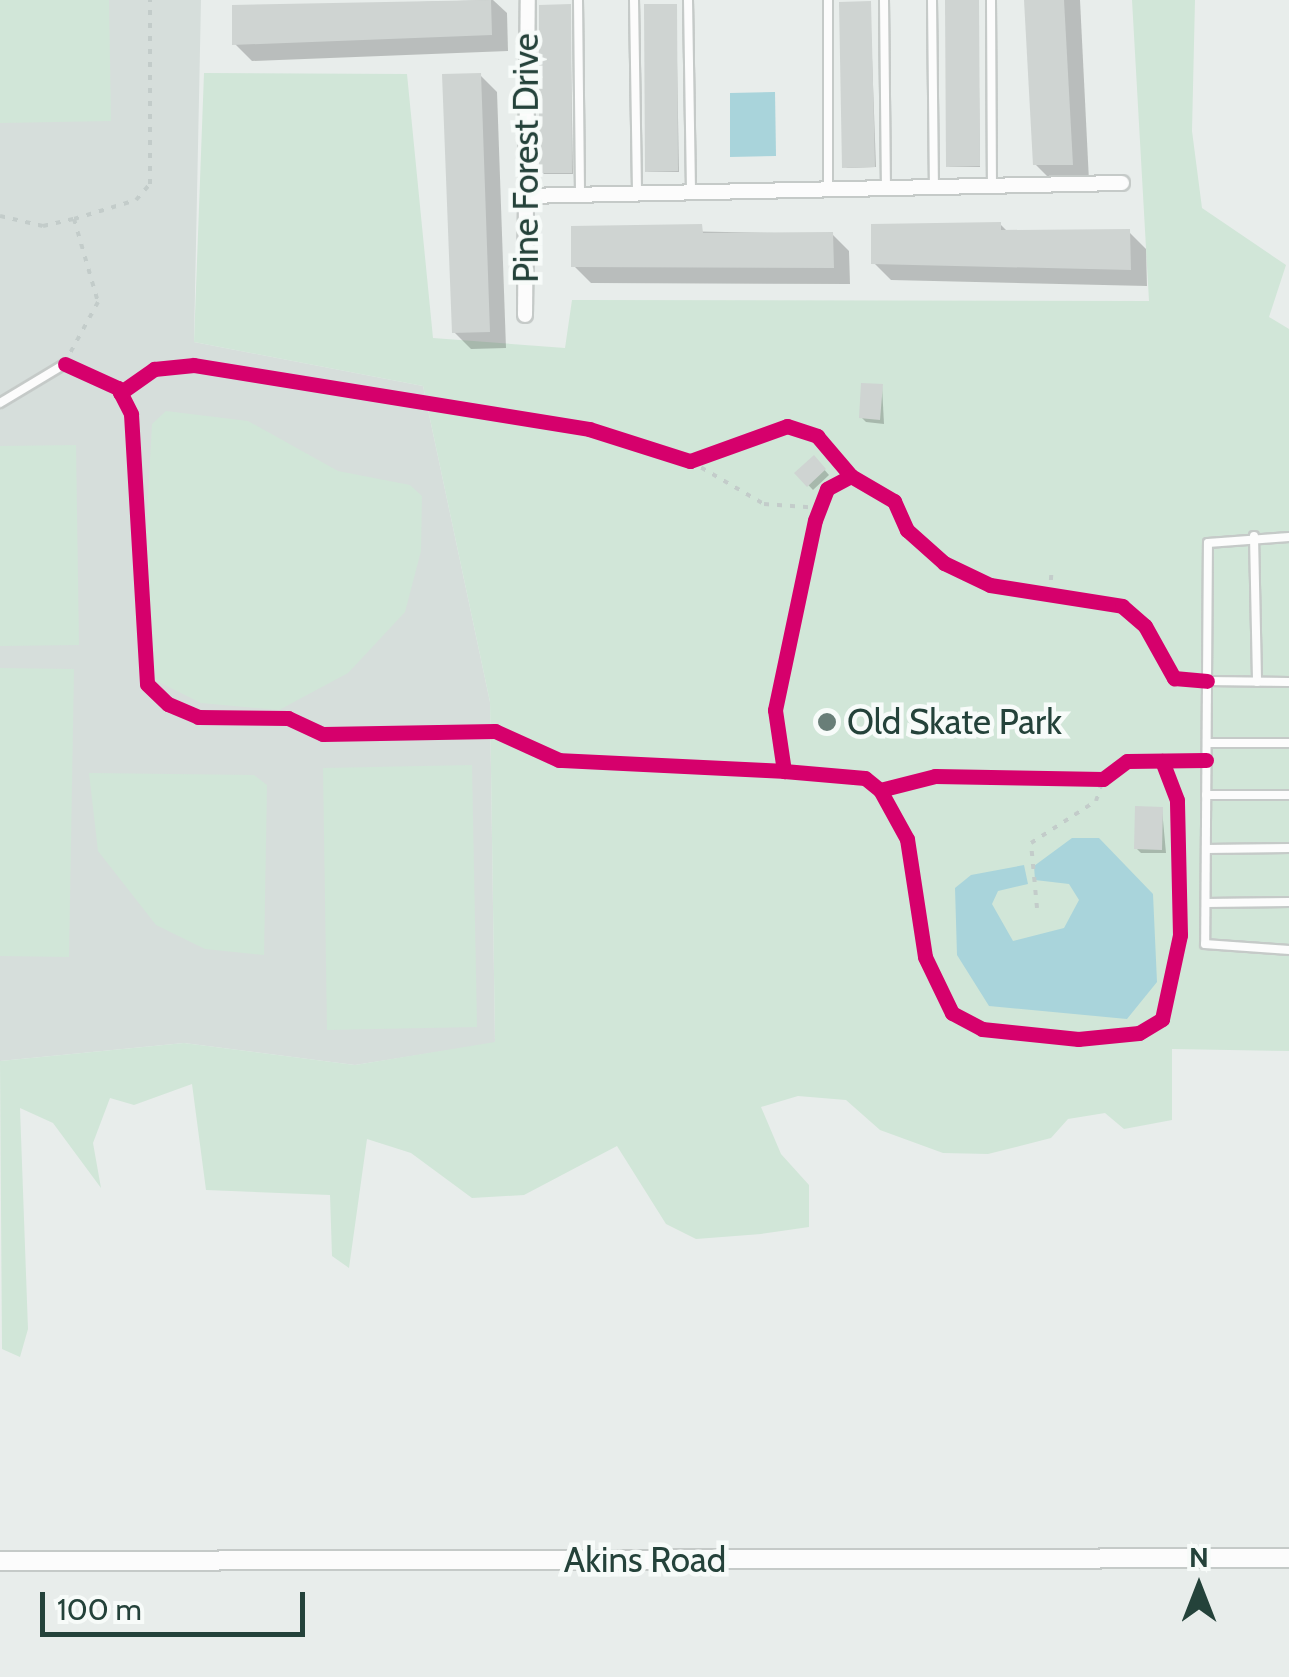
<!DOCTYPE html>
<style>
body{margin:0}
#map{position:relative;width:1289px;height:1677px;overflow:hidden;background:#e8edeb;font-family:Cabin,sans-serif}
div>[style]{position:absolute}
.built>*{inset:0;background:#d6dedb}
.green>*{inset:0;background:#d1e6d8}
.water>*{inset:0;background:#a9d4db}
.shadow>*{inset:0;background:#0003}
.building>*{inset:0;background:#cfd4d2}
.path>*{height:4px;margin-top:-2px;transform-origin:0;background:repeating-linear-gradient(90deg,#c3ccca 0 5px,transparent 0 13px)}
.roads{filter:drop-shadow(2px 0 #c5cac8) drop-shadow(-2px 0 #c5cac8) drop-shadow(0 2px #c5cac8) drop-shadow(0 -2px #c5cac8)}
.service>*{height:8px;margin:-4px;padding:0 4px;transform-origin:4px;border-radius:4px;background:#fcfcfc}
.minor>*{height:14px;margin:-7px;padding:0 7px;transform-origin:7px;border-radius:7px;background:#fcfcfc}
.tertiary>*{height:18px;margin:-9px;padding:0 9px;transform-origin:9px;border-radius:9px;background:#fcfcfc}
.cycleway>*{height:15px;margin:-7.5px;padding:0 7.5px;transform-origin:7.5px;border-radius:7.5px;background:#d6006c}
.dots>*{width:28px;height:28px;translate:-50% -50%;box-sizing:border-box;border:5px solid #f7fbf9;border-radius:50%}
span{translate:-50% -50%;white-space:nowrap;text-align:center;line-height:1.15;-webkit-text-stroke:9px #f7fbf9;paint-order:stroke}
.street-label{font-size:35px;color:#24423a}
.poi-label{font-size:35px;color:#24423a}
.left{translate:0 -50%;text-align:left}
.north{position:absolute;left:1149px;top:1537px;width:100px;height:100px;-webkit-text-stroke:8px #f7fbf9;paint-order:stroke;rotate:0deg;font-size:28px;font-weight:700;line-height:40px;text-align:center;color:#24423a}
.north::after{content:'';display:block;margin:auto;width:35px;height:45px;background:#24423a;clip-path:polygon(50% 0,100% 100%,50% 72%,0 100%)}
.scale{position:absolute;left:40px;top:1592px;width:265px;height:45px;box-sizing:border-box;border:5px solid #24423a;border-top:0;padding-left:12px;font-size:30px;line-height:35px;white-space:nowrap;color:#24423a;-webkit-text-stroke:8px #f7fbf9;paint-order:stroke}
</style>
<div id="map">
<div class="built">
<i style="clip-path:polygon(0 0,201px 0,194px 342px,423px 386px,490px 702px,495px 1043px,355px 1065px,184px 1043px,0 1061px)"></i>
</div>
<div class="green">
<i style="clip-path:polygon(0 0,109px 0,111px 121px,0 123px)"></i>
<i style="clip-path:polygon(1132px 0,1195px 0,1192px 131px,1202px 208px,1286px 265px,1269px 317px,1289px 329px,1289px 1051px,1172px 1049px,1172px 1120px,1124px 1129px,1105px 1113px,1068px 1119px,1051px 1138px,988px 1154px,943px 1153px,880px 1130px,846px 1100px,798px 1096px,761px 1107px,781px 1154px,809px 1185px,809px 1227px,761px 1234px,696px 1239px,666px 1224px,617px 1146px,524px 1195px,472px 1198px,411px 1153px,367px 1139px,349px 1268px,332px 1256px,330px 1195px,206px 1190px,192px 1084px,134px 1105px,110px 1098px,93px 1143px,101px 1188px,53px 1123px,20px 1108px,28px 1329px,20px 1357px,2px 1349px,0 1061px,184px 1043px,355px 1065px,495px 1042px,490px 702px,423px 386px,194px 342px,204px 73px,407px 74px,433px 338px,565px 348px,572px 300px,1149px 301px)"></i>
<i style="clip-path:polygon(166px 411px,248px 421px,338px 471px,410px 485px,422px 496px,421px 551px,405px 612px,348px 673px,279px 710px,201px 703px,155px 680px,146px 533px,152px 424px)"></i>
<i style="clip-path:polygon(76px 445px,79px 645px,0 646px,0 446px)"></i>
<i style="clip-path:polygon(0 668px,74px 669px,69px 957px,0 956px)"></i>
<i style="clip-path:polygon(472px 765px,477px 1027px,327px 1030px,323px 768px)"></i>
<i style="clip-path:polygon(89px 773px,254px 775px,267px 785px,264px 955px,205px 949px,156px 925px,98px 851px)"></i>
</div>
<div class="water">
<i style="clip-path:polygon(775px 92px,776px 156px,730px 157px,730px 93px)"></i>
<i style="clip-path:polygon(1072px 838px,1099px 838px,1153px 894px,1157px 982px,1127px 1019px,989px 1006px,957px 955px,955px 888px,971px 875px,1024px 865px,1028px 884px,998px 891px,992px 904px,1013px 941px,1064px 928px,1079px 900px,1069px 884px,1035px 880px,1034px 866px)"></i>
</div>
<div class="shadow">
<i style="clip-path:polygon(493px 0,507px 13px,508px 51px,252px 61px,235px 44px,234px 7px)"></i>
<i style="clip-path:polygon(1029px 0,1080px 0,1089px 181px,1052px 181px,1035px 164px)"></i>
<i style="clip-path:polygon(978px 2px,980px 167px,950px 167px,948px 166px)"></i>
<i style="clip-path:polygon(870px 3px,876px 167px,847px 168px,845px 166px)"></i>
<i style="clip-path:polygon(676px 6px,679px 172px,649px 172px,647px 171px)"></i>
<i style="clip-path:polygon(570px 7px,573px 174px,544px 174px,542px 172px)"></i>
<i style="clip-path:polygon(480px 75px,497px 92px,506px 348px,471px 349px,454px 332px)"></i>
<i style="clip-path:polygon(1000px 224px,1008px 232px,1129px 232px,1146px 249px,1147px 286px,891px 280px,874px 263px)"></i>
<i style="clip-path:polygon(574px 229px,832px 234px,849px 251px,850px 284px,591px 283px,574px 266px)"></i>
<i style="clip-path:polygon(882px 386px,884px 424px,866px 422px,861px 417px)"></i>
<i style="clip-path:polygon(814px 458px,829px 475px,813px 490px,797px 473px)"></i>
<i style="clip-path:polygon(1162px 809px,1166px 853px,1141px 853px,1136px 848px)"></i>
</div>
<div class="building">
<i style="clip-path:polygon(491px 0,492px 35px,232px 45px,232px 5px)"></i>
<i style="clip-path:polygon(945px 0,979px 0,980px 166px,946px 167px)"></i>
<i style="clip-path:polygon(1024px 0,1064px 0,1073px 165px,1033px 165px)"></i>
<i style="clip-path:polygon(871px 1px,875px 167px,842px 168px,839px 2px)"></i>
<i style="clip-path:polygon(571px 4px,572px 173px,539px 173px,539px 5px)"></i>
<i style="clip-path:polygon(644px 4px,677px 4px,678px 171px,645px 172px)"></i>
<i style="clip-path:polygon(481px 73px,490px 332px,452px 333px,442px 74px)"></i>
<i style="clip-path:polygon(1001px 222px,1001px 230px,1130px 229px,1131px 270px,871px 264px,871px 224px)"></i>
<i style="clip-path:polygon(702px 224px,703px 233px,833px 232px,834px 268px,571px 267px,571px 226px)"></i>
<i style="clip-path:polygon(861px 383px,883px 384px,880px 420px,859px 418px)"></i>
<i style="clip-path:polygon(814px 455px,826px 469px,807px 487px,794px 473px)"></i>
<i style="clip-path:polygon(1135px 806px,1163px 807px,1162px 850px,1134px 849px)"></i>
</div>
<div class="path">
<i style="left:0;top:216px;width:44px;rotate:13.1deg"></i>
<i style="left:43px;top:226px;width:32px;rotate:-13deg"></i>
<i style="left:74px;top:219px;width:86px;rotate:73.9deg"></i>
<i style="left:98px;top:302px;width:60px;rotate:118.7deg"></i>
<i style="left:74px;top:219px;width:65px;rotate:-17deg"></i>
<i style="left:136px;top:200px;width:21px;rotate:-49deg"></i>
<i style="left:150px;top:184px;width:184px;rotate:-90deg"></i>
<i style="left:690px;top:461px;width:86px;rotate:30.2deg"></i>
<i style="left:764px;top:504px;width:56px;rotate:4.1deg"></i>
<i style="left:1050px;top:593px;width:26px;rotate:-86deg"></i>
<i style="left:1037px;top:908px;width:65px;rotate:-95.3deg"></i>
<i style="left:1031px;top:843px;width:77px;rotate:-32.9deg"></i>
<i style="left:1096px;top:801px;width:23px;rotate:-72deg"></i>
</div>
<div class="roads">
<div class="service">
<i style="left:578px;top:0;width:195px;rotate:89.4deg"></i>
<i style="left:634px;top:0;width:194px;rotate:89.1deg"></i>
<i style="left:688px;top:0;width:192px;rotate:89.1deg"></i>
<i style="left:828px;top:0;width:190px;rotate:90deg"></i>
<i style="left:884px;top:0;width:188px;rotate:89.4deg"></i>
<i style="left:932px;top:0;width:187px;rotate:89.4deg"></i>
<i style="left:991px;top:0;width:185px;rotate:89.7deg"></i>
<i style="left:0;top:403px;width:76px;rotate:-31deg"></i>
<i style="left:1254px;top:536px;width:146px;rotate:88.8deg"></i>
<i style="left:1207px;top:681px;width:138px;rotate:-89.6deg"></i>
<i style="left:1208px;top:543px;width:81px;rotate:-4.2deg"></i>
<i style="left:1289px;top:682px;width:82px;rotate:-179.3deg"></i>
<i style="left:1207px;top:681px;width:263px;rotate:90.4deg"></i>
<i style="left:1205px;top:944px;width:84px;rotate:4.1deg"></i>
<i style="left:1207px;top:743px;width:82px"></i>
<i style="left:1206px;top:795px;width:83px"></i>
<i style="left:1206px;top:849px;width:83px;rotate:-0.7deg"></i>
<i style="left:1206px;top:903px;width:83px;rotate:-0.7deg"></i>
</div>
<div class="minor">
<i style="left:524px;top:196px;width:598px;rotate:-1.25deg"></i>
<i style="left:525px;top:315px;width:315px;rotate:-89.5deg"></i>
</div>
<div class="tertiary">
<i style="left:0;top:1561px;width:1289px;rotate:-0.13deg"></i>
</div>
</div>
<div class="cycleway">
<i style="left:65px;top:364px;width:58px;rotate:24.4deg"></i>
<i style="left:118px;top:388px;width:29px;rotate:63deg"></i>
<i style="left:131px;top:414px;width:270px;rotate:86.6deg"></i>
<i style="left:147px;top:684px;width:29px;rotate:44deg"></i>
<i style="left:168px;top:704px;width:33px;rotate:23deg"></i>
<i style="left:198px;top:717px;width:90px;rotate:0.6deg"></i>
<i style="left:288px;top:718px;width:38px;rotate:25deg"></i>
<i style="left:323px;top:734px;width:172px;rotate:-1deg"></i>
<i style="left:495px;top:731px;width:70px;rotate:24.4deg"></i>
<i style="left:559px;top:760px;width:225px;rotate:2.8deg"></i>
<i style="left:120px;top:393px;width:42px;rotate:-35.2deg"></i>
<i style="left:154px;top:369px;width:40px;rotate:-5.7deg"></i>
<i style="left:194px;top:365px;width:400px;rotate:9.2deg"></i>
<i style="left:589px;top:429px;width:106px;rotate:17.6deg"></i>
<i style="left:690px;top:461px;width:103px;rotate:-19.8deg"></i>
<i style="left:787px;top:426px;width:32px;rotate:18deg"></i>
<i style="left:817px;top:436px;width:52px;rotate:49.6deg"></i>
<i style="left:851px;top:476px;width:50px;rotate:30.2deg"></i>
<i style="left:894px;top:501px;width:32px;rotate:66deg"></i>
<i style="left:907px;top:530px;width:50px;rotate:41.7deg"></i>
<i style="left:944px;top:563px;width:51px;rotate:25.6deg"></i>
<i style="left:990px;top:585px;width:134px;rotate:9deg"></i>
<i style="left:1122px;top:606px;width:30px;rotate:41deg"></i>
<i style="left:1145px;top:626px;width:60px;rotate:60.9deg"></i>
<i style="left:1174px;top:678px;width:33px;rotate:5deg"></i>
<i style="left:851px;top:476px;width:27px;rotate:152deg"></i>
<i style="left:827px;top:489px;width:33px;rotate:111deg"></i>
<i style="left:815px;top:520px;width:194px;rotate:101.9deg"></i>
<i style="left:775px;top:710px;width:62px;rotate:81.6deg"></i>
<i style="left:784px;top:771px;width:81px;rotate:4.9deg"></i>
<i style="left:865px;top:778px;width:19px;rotate:39deg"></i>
<i style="left:880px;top:790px;width:57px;rotate:-14.3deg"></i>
<i style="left:935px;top:776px;width:168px;rotate:1deg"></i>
<i style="left:1103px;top:779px;width:30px;rotate:-37deg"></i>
<i style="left:1127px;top:761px;width:79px;rotate:-0.7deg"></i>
<i style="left:880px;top:790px;width:56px;rotate:61.1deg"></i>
<i style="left:907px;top:839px;width:119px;rotate:81.3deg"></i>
<i style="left:925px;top:957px;width:62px;rotate:64.3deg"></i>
<i style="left:952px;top:1013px;width:34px;rotate:28deg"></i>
<i style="left:982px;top:1029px;width:97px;rotate:5.9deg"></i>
<i style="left:1078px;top:1039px;width:61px;rotate:-5.6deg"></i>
<i style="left:1139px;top:1033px;width:27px;rotate:-31deg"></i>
<i style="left:1162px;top:1019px;width:86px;rotate:-77.9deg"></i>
<i style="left:1180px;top:935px;width:135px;rotate:-91.3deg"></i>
<i style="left:1177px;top:800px;width:42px;rotate:-111deg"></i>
</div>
<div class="dots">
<i style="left:827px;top:722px;background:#697e78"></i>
</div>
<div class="street-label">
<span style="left:526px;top:158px;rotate:-90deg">Pine Forest Drive</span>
<span style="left:645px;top:1560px">Akins Road</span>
</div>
<div class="poi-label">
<span class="left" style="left:847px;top:722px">Old Skate Park</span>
</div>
<div class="north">N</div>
<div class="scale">100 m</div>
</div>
